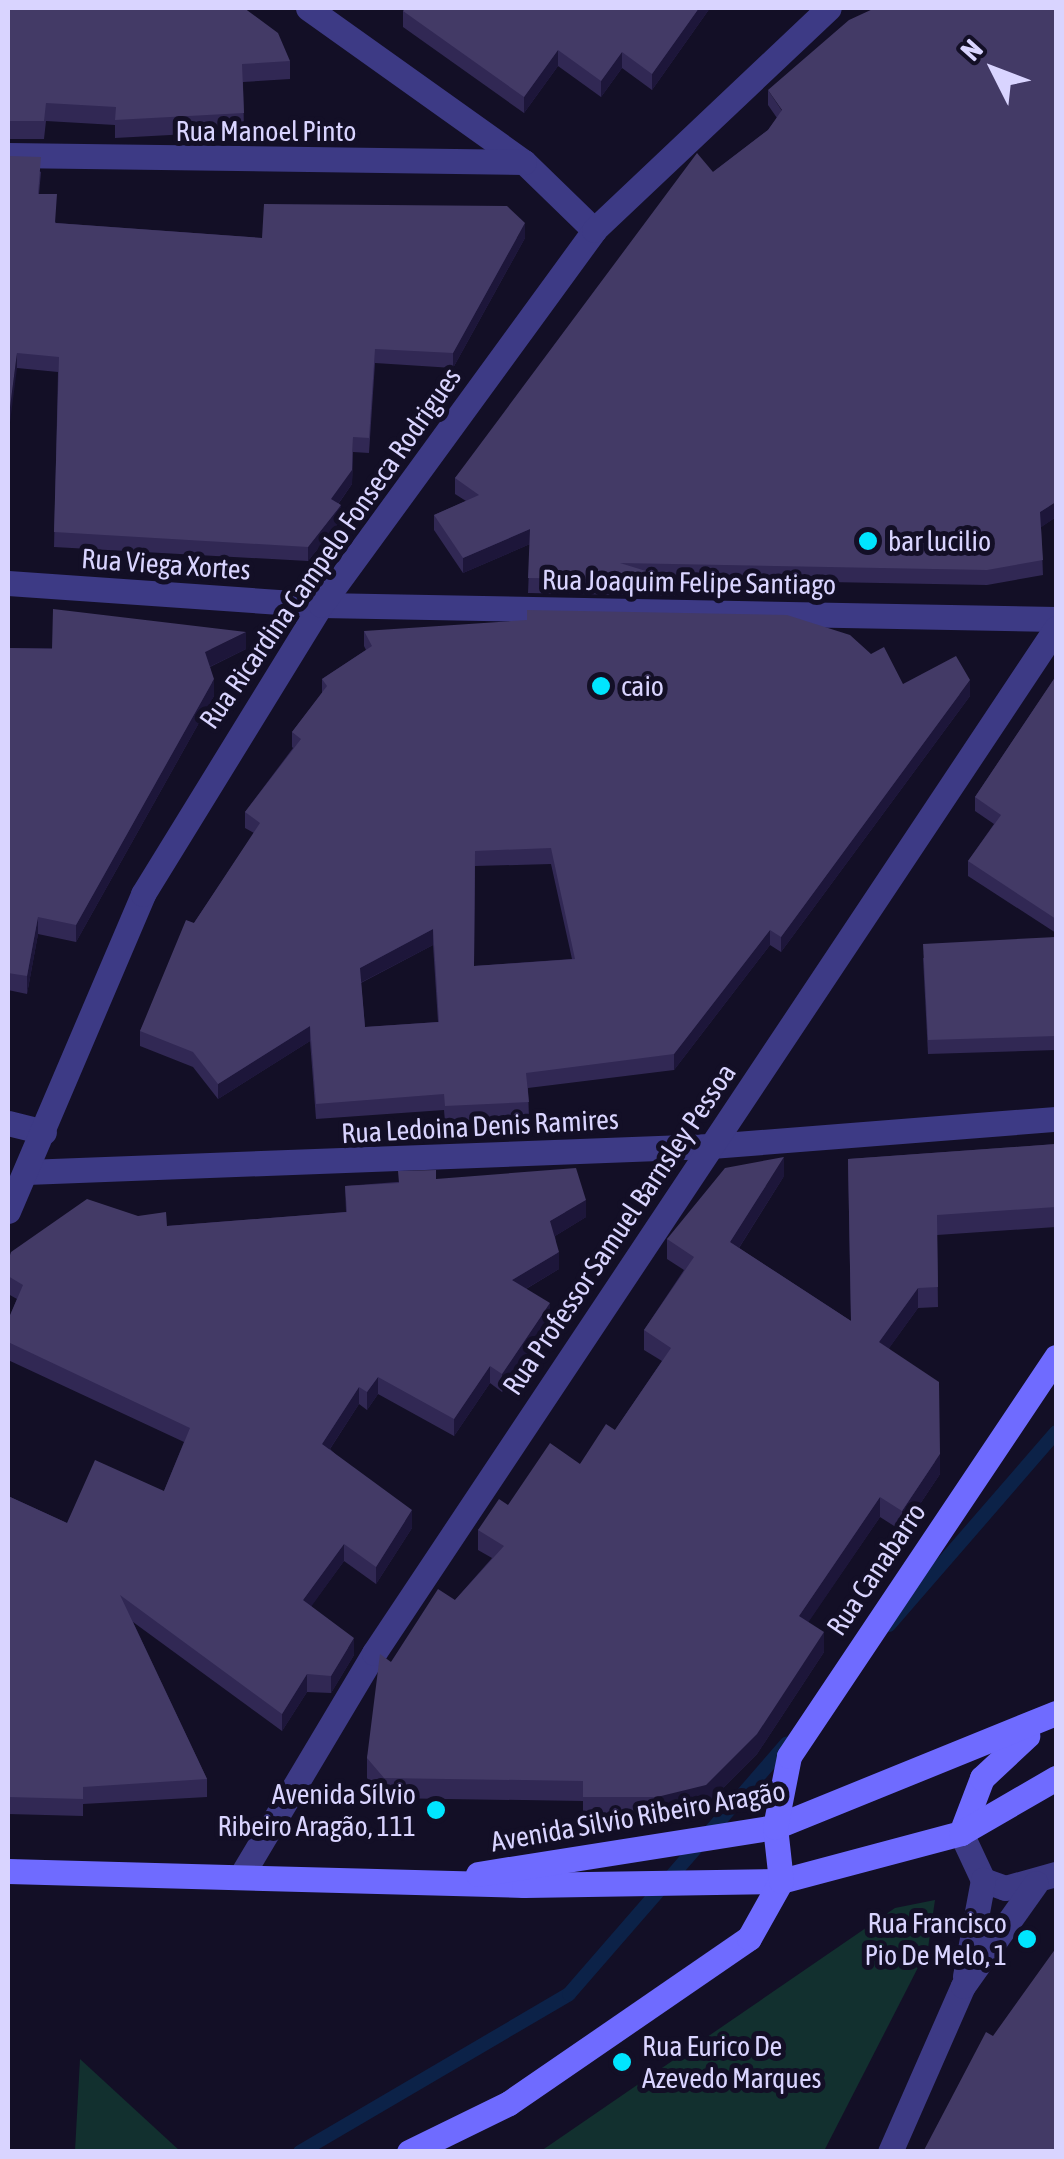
<!DOCTYPE html>
<meta charset="utf-8">
<style>
body{margin:0}
#map{position:relative;width:1064px;height:2159px;overflow:hidden;background:#130f26;font-family:"Asap Condensed",sans-serif}
div>[style]{position:absolute}
.green>*{inset:0;background:#12302f}
.stream>*{height:14px;margin:-7px;padding:0 7px;transform-origin:7px;border-radius:7px;background:#0c2248}
.street>*{height:25px;margin:-12.5px;padding:0 12.5px;transform-origin:12.5px;border-radius:12.5px;background:#3d3a85}
.secondary>*{height:25px;margin:-12.5px;padding:0 12.5px;transform-origin:12.5px;border-radius:12.5px;background:#6f6bff}
.wall>*{inset:0;background:#312854}
.shaded-wall>*{inset:0;background:#1d163a}
.building>*{inset:0;background:#433a66}
.dots>*{width:28px;height:28px;translate:-50% -50%;box-sizing:border-box;border:5px solid #130f26;border-radius:50%}
span{translate:-50% -50%;white-space:nowrap;text-align:center;line-height:1.15;-webkit-text-stroke:10px #130f26;paint-order:stroke}
.street-label{font-size:28px;color:#d9d4ff}
.poi-label{font-size:28px;color:#d9d4ff}
.left{translate:0 -50%;text-align:left}
.right{translate:-100% -50%;text-align:right}
.frame{position:absolute;inset:0;border:10px solid #d9d4ff;pointer-events:none}
.north{position:absolute;left:944px;top:20px;width:100px;height:100px;-webkit-text-stroke:8px #130f26;paint-order:stroke;rotate:312deg;font-size:28px;font-weight:700;line-height:40px;text-align:center;color:#d9d4ff}
.north::after{content:'';display:block;margin:auto;width:35px;height:45px;background:#d9d4ff;clip-path:polygon(50% 0,100% 100%,50% 72%,0 100%)}
</style>
<div id="map">
<div class="green">
<i style="clip-path:polygon(935px 1900px,928px 1948px,824px 2151px,541px 2151px,895px 1908px)"></i>
<i style="clip-path:polygon(80px 2059px,180px 2151px,75px 2151px)"></i>
</div>
<div class="stream">
<i style="left:889px;top:1625px;width:255px;rotate:-49.1deg"></i>
<i style="left:300px;top:2152px;width:312px;rotate:-30.4deg"></i>
<i style="left:569px;top:1994px;width:332px;rotate:-49deg"></i>
</div>
<div class="street">
<i style="left:308px;top:8px;width:265px;rotate:35.5deg"></i>
<i style="left:524px;top:162px;width:98px;rotate:44.2deg"></i>
<i style="left:8px;top:155px;width:516px;rotate:0.78deg"></i>
<i style="left:8px;top:583px;width:314px;rotate:4deg"></i>
<i style="left:321px;top:605px;width:735px;rotate:1.09deg"></i>
<i style="left:8px;top:1123px;width:37px;rotate:14deg"></i>
<i style="left:26px;top:1172px;width:685px;rotate:-2.17deg"></i>
<i style="left:711px;top:1146px;width:346px;rotate:-4.5deg"></i>
<i style="left:8px;top:1211px;width:345px;rotate:-66.9deg"></i>
<i style="left:143px;top:894px;width:339px;rotate:-58.4deg"></i>
<i style="left:321px;top:605px;width:464px;rotate:-53.9deg"></i>
<i style="left:594px;top:230px;width:323px;rotate:-43.4deg"></i>
<i style="left:961px;top:1833px;width:52px;rotate:64.9deg"></i>
<i style="left:983px;top:1880px;width:23px;rotate:20deg"></i>
<i style="left:1005px;top:1888px;width:53px;rotate:-15.4deg"></i>
<i style="left:244px;top:1871px;width:254px;rotate:-59.2deg"></i>
<i style="left:374px;top:1653px;width:1231px;rotate:-56.36deg"></i>
<i style="left:965px;top:1976px;width:98px;rotate:-79.4deg"></i>
<i style="left:890px;top:2152px;width:181px;rotate:-66.3deg"></i>
<i style="left:963px;top:1986px;width:126px;rotate:-54.7deg"></i>
</div>
<div class="secondary">
<i style="left:961px;top:1833px;width:59px;rotate:-69.1deg"></i>
<i style="left:982px;top:1778px;width:62px;rotate:-43deg"></i>
<i style="left:8px;top:1871px;width:516px;rotate:1.55deg"></i>
<i style="left:524px;top:1885px;width:257px;rotate:-0.9deg"></i>
<i style="left:781px;top:1881px;width:186px;rotate:-14.9deg"></i>
<i style="left:961px;top:1833px;width:110px;rotate:-30.1deg"></i>
<i style="left:478px;top:1874px;width:301px;rotate:-9deg"></i>
<i style="left:775px;top:1827px;width:303px;rotate:-22.1deg"></i>
<i style="left:409px;top:2152px;width:111px;rotate:-26.1deg"></i>
<i style="left:509px;top:2103px;width:291px;rotate:-34.5deg"></i>
<i style="left:749px;top:1938px;width:65px;rotate:-60.7deg"></i>
<i style="left:781px;top:1881px;width:54px;rotate:-96.3deg"></i>
<i style="left:775px;top:1827px;width:72px;rotate:-78.8deg"></i>
<i style="left:789px;top:1756px;width:480px;rotate:-56.2deg"></i>
</div>
<div class="wall">
<i style="clip-path:polygon(8px 8px,290px 61px,290px 79px,243px 82px,244px 131px,115px 138px,115px 125px,46px 121px,44px 139px,8px 139px)"></i>
<i style="clip-path:polygon(406px 8px,710px 8px,652px 90px,622px 68px,601px 97px,558px 66px,524px 113px,403px 27px,403px 11px)"></i>
<i style="clip-path:polygon(768px 90px,1056px 517px,1041px 527px,1043px 575px,987px 585px,672px 579px,675px 580px,675px 596px,528px 593px,530px 544px,463px 573px,434px 530px,434px 515px,466px 501px,455px 494px,455px 478px,713px 172px,768px 130px,777px 118px,768px 105px)"></i>
<i style="clip-path:polygon(8px 156px,41px 172px,39px 194px,56px 223px,262px 238px,525px 238px,453px 368px,375px 363px,369px 453px,353px 452px,352px 484px,339px 503px,341px 520px,308px 561px,54px 547px,58px 372px,17px 368px)"></i>
<i style="clip-path:polygon(evenodd,364px 631px,903px 684px,970px 696px,781px 952px,770px 945px,674px 1070px,528px 1088px,529px 1118px,445px 1122px,444px 1110px,316px 1119px,310px 1041px,218px 1099px,193px 1067px,140px 1046px,140px 1031px,194px 923px,254px 833px,245px 828px,245px 812px,293px 748px,292px 747px,292px 732px,322px 693px,322px 679px,366px 650px,364px 646px,364px 631px,551px 864px,572px 959px,474px 966px,475px 866px,551px 864px,364px 631px,433px 945px,438px 1022px,365px 1027px,361px 983px,433px 945px)"></i>
<i style="clip-path:polygon(8px 648px,246px 649px,210px 667px,214px 696px,76px 942px,38px 934px,27px 994px,8px 990px)"></i>
<i style="clip-path:polygon(1056px 676px,1056px 933px,968px 876px,968px 861px,994px 824px,975px 811px,975px 797px)"></i>
<i style="clip-path:polygon(1056px 937px,1056px 1050px,928px 1054px,923px 958px)"></i>
<i style="clip-path:polygon(1056px 1144px,1056px 1227px,937px 1235px,938px 1307px,918px 1308px,889px 1348px,940px 1474px,902px 1531px,880px 1517px,808px 1622px,824px 1652px,757px 1754px,706px 1805px,657px 1817px,583px 1817px,583px 1801px,384px 1798px,367px 1778px,367px 1758px,391px 1662px,455px 1600px,492px 1558px,478px 1550px,478px 1530px,508px 1505px,580px 1464px,615px 1430px,662px 1361px,644px 1350px,644px 1330px,684px 1270px,667px 1259px,667px 1239px,784px 1176px,739px 1248px,851px 1321px,848px 1159px)"></i>
<i style="clip-path:polygon(436px 1179px,586px 1217px,555px 1236px,559px 1269px,526px 1289px,550px 1321px,502px 1392px,490px 1383px,454px 1436px,378px 1394px,367px 1410px,359px 1404px,330px 1449px,412px 1528px,376px 1584px,344px 1561px,311px 1606px,354px 1655px,331px 1693px,307px 1692px,282px 1731px,133px 1622px,207px 1779px,207px 1797px,83px 1804px,83px 1816px,8px 1814px,8px 1496px,67px 1523px,164px 1491px,184px 1442px,8px 1360px,8px 1320px,17px 1299px,8px 1294px,8px 1261px,167px 1226px,346px 1212px,345px 1186px)"></i>
</div>
<div class="shaded-wall">
<i style="clip-path:polygon(699px 8px,710px 8px,652px 90px,652px 74px)"></i>
<i style="clip-path:polygon(558px 50px,558px 66px,524px 113px,524px 97px)"></i>
<i style="clip-path:polygon(622px 52px,622px 68px,601px 97px,601px 81px)"></i>
<i style="clip-path:polygon(525px 223px,525px 238px,453px 368px,453px 353px)"></i>
<i style="clip-path:polygon(17px 353px,17px 368px,8px 438px,8px 423px)"></i>
<i style="clip-path:polygon(353px 437px,352px 484px,331px 514px,331px 499px)"></i>
<i style="clip-path:polygon(1056px 502px,1056px 517px,1040px 528px,1040px 512px)"></i>
<i style="clip-path:polygon(341px 505px,341px 520px,308px 561px,308px 547px)"></i>
<i style="clip-path:polygon(530px 529px,530px 544px,463px 573px,463px 558px)"></i>
<i style="clip-path:polygon(246px 632px,246px 649px,205px 669px,205px 652px)"></i>
<i style="clip-path:polygon(214px 679px,214px 696px,76px 942px,76px 925px)"></i>
<i style="clip-path:polygon(970px 680px,970px 696px,781px 952px,781px 937px)"></i>
<i style="clip-path:polygon(38px 917px,38px 934px,27px 994px,27px 976px)"></i>
<i style="clip-path:polygon(433px 929px,433px 945px,360px 983px,360px 968px)"></i>
<i style="clip-path:polygon(770px 930px,770px 945px,674px 1070px,674px 1054px)"></i>
<i style="clip-path:polygon(310px 1026px,310px 1041px,218px 1099px,218px 1084px)"></i>
<i style="clip-path:polygon(784px 1157px,784px 1176px,730px 1262px,730px 1242px)"></i>
<i style="clip-path:polygon(586px 1200px,586px 1217px,550px 1239px,550px 1221px)"></i>
<i style="clip-path:polygon(559px 1252px,559px 1269px,512px 1297px,512px 1280px)"></i>
<i style="clip-path:polygon(918px 1288px,918px 1308px,879px 1362px,879px 1342px)"></i>
<i style="clip-path:polygon(550px 1303px,550px 1321px,502px 1392px,502px 1374px)"></i>
<i style="clip-path:polygon(490px 1366px,490px 1383px,454px 1436px,454px 1419px)"></i>
<i style="clip-path:polygon(378px 1377px,378px 1394px,367px 1410px,367px 1392px)"></i>
<i style="clip-path:polygon(359px 1387px,359px 1404px,322px 1461px,322px 1444px)"></i>
<i style="clip-path:polygon(940px 1454px,940px 1474px,902px 1531px,902px 1511px)"></i>
<i style="clip-path:polygon(880px 1497px,880px 1517px,799px 1636px,799px 1616px)"></i>
<i style="clip-path:polygon(412px 1510px,412px 1528px,376px 1584px,376px 1567px)"></i>
<i style="clip-path:polygon(344px 1544px,344px 1561px,303px 1618px,303px 1600px)"></i>
<i style="clip-path:polygon(824px 1632px,824px 1652px,757px 1754px,706px 1805px,657px 1817px,657px 1797px)"></i>
<i style="clip-path:polygon(354px 1638px,354px 1655px,331px 1693px,331px 1676px)"></i>
<i style="clip-path:polygon(307px 1674px,307px 1692px,282px 1731px,282px 1714px)"></i>
</div>
<div class="building">
<i style="clip-path:polygon(8px 8px,244px 8px,278px 33px,290px 61px,242px 64px,244px 113px,115px 120px,116px 107px,46px 103px,44px 121px,8px 121px)"></i>
<i style="clip-path:polygon(406px 8px,699px 8px,652px 74px,622px 52px,601px 81px,558px 50px,524px 97px,403px 11px)"></i>
<i style="clip-path:polygon(875px 8px,1056px 8px,1056px 502px,1040px 512px,1043px 560px,987px 570px,620px 563px,675px 580px,528px 578px,530px 529px,463px 558px,434px 515px,479px 495px,455px 478px,697px 153px,713px 172px,768px 130px,782px 110px,768px 90px,849px 20px)"></i>
<i style="clip-path:polygon(8px 156px,41px 157px,38px 194px,57px 194px,55px 223px,262px 238px,264px 204px,507px 206px,525px 223px,453px 353px,375px 349px,369px 438px,353px 437px,352px 470px,331px 499px,341px 505px,308px 547px,54px 532px,59px 357px,17px 353px,8px 423px)"></i>
<i style="clip-path:polygon(53px 609px,246px 632px,205px 652px,214px 679px,76px 925px,38px 917px,27px 976px,8px 973px,8px 648px,52px 649px)"></i>
<i style="clip-path:polygon(evenodd,527px 610px,787px 615px,850px 635px,871px 654px,884px 647px,903px 684px,956px 656px,970px 680px,781px 937px,770px 930px,674px 1054px,526px 1073px,529px 1102px,445px 1106px,444px 1094px,316px 1104px,310px 1026px,218px 1084px,193px 1052px,140px 1031px,186px 920px,194px 923px,260px 823px,245px 812px,301px 739px,292px 732px,327px 686px,322px 679px,372px 646px,364px 631px,527px 620px,527px 610px,551px 848px,575px 959px,474px 966px,475px 851px,551px 848px,527px 610px,433px 929px,439px 1022px,365px 1027px,360px 968px,433px 929px)"></i>
<i style="clip-path:polygon(1056px 676px,1056px 919px,968px 861px,1001px 815px,975px 797px)"></i>
<i style="clip-path:polygon(1056px 937px,1056px 1036px,928px 1040px,923px 944px)"></i>
<i style="clip-path:polygon(1056px 1144px,1056px 1207px,937px 1215px,938px 1287px,918px 1288px,879px 1342px,939px 1382px,940px 1454px,902px 1511px,880px 1497px,799px 1616px,824px 1632px,757px 1734px,706px 1785px,657px 1797px,583px 1797px,583px 1781px,384px 1778px,367px 1758px,380px 1654px,391px 1662px,438px 1589px,455px 1600px,504px 1546px,478px 1530px,499px 1499px,508px 1505px,550px 1443px,580px 1464px,606px 1424px,615px 1430px,671px 1348px,644px 1330px,694px 1257px,667px 1239px,725px 1168px,784px 1157px,730px 1242px,851px 1321px,848px 1159px)"></i>
<i style="clip-path:polygon(576px 1168px,586px 1200px,550px 1221px,559px 1252px,512px 1280px,550px 1303px,502px 1374px,490px 1366px,454px 1419px,378px 1377px,367px 1392px,359px 1387px,322px 1444px,412px 1510px,376px 1567px,344px 1544px,303px 1600px,354px 1638px,331px 1676px,307px 1674px,282px 1714px,120px 1595px,207px 1779px,83px 1787px,83px 1799px,8px 1797px,8px 1496px,67px 1523px,95px 1460px,164px 1491px,190px 1428px,8px 1342px,8px 1320px,23px 1285px,8px 1276px,8px 1261px,11px 1252px,87px 1199px,138px 1216px,166px 1212px,167px 1226px,347px 1212px,345px 1186px,399px 1183px,398px 1171px,436px 1170px,436px 1179px)"></i>
<i style="clip-path:polygon(1056px 1948px,1056px 2152px,923px 2152px,986px 2032px,993px 2036px)"></i>
</div>
<div class="dots">
<i style="left:868px;top:541px;background:#00e5ff"></i>
<i style="left:601px;top:686px;background:#00e5ff"></i>
<i style="left:436px;top:1810px;background:#00e5ff"></i>
<i style="left:1027px;top:1939px;background:#00e5ff"></i>
<i style="left:622px;top:2062px;background:#00e5ff"></i>
</div>
<div class="street-label">
<span style="left:266px;top:131px">Rua Manoel Pinto</span>
<span style="left:330px;top:548px;rotate:-55deg">Rua Ricardina Campelo Fonseca Rodrigues</span>
<span style="left:166px;top:564px;rotate:4deg">Rua Viega Xortes</span>
<span style="left:689px;top:582px;rotate:1deg">Rua Joaquim Felipe Santiago</span>
<span style="left:480px;top:1126px;rotate:-3deg">Rua Ledoina Denis Ramires</span>
<span style="left:619px;top:1229px;rotate:-56deg">Rua Professor Samuel Barnsley Pessoa</span>
<span style="left:876px;top:1569px;rotate:-56deg">Rua Canabarro</span>
<span style="left:638px;top:1816px;rotate:-10deg">Avenida Silvio Ribeiro Aragão</span>
</div>
<div class="poi-label">
<span class="left" style="left:888px;top:541px">bar lucilio</span>
<span class="left" style="left:621px;top:686px">caio</span>
<span class="right" style="left:416px;top:1810px">Avenida Sílvio<br>Ribeiro Aragão, 111</span>
<span class="right" style="left:1007px;top:1939px">Rua Francisco<br>Pio De Melo, 1</span>
<span class="left" style="left:642px;top:2062px">Rua Eurico De<br>Azevedo Marques</span>
</div>
<div class="frame"></div>
<div class="north">N</div>
</div>
